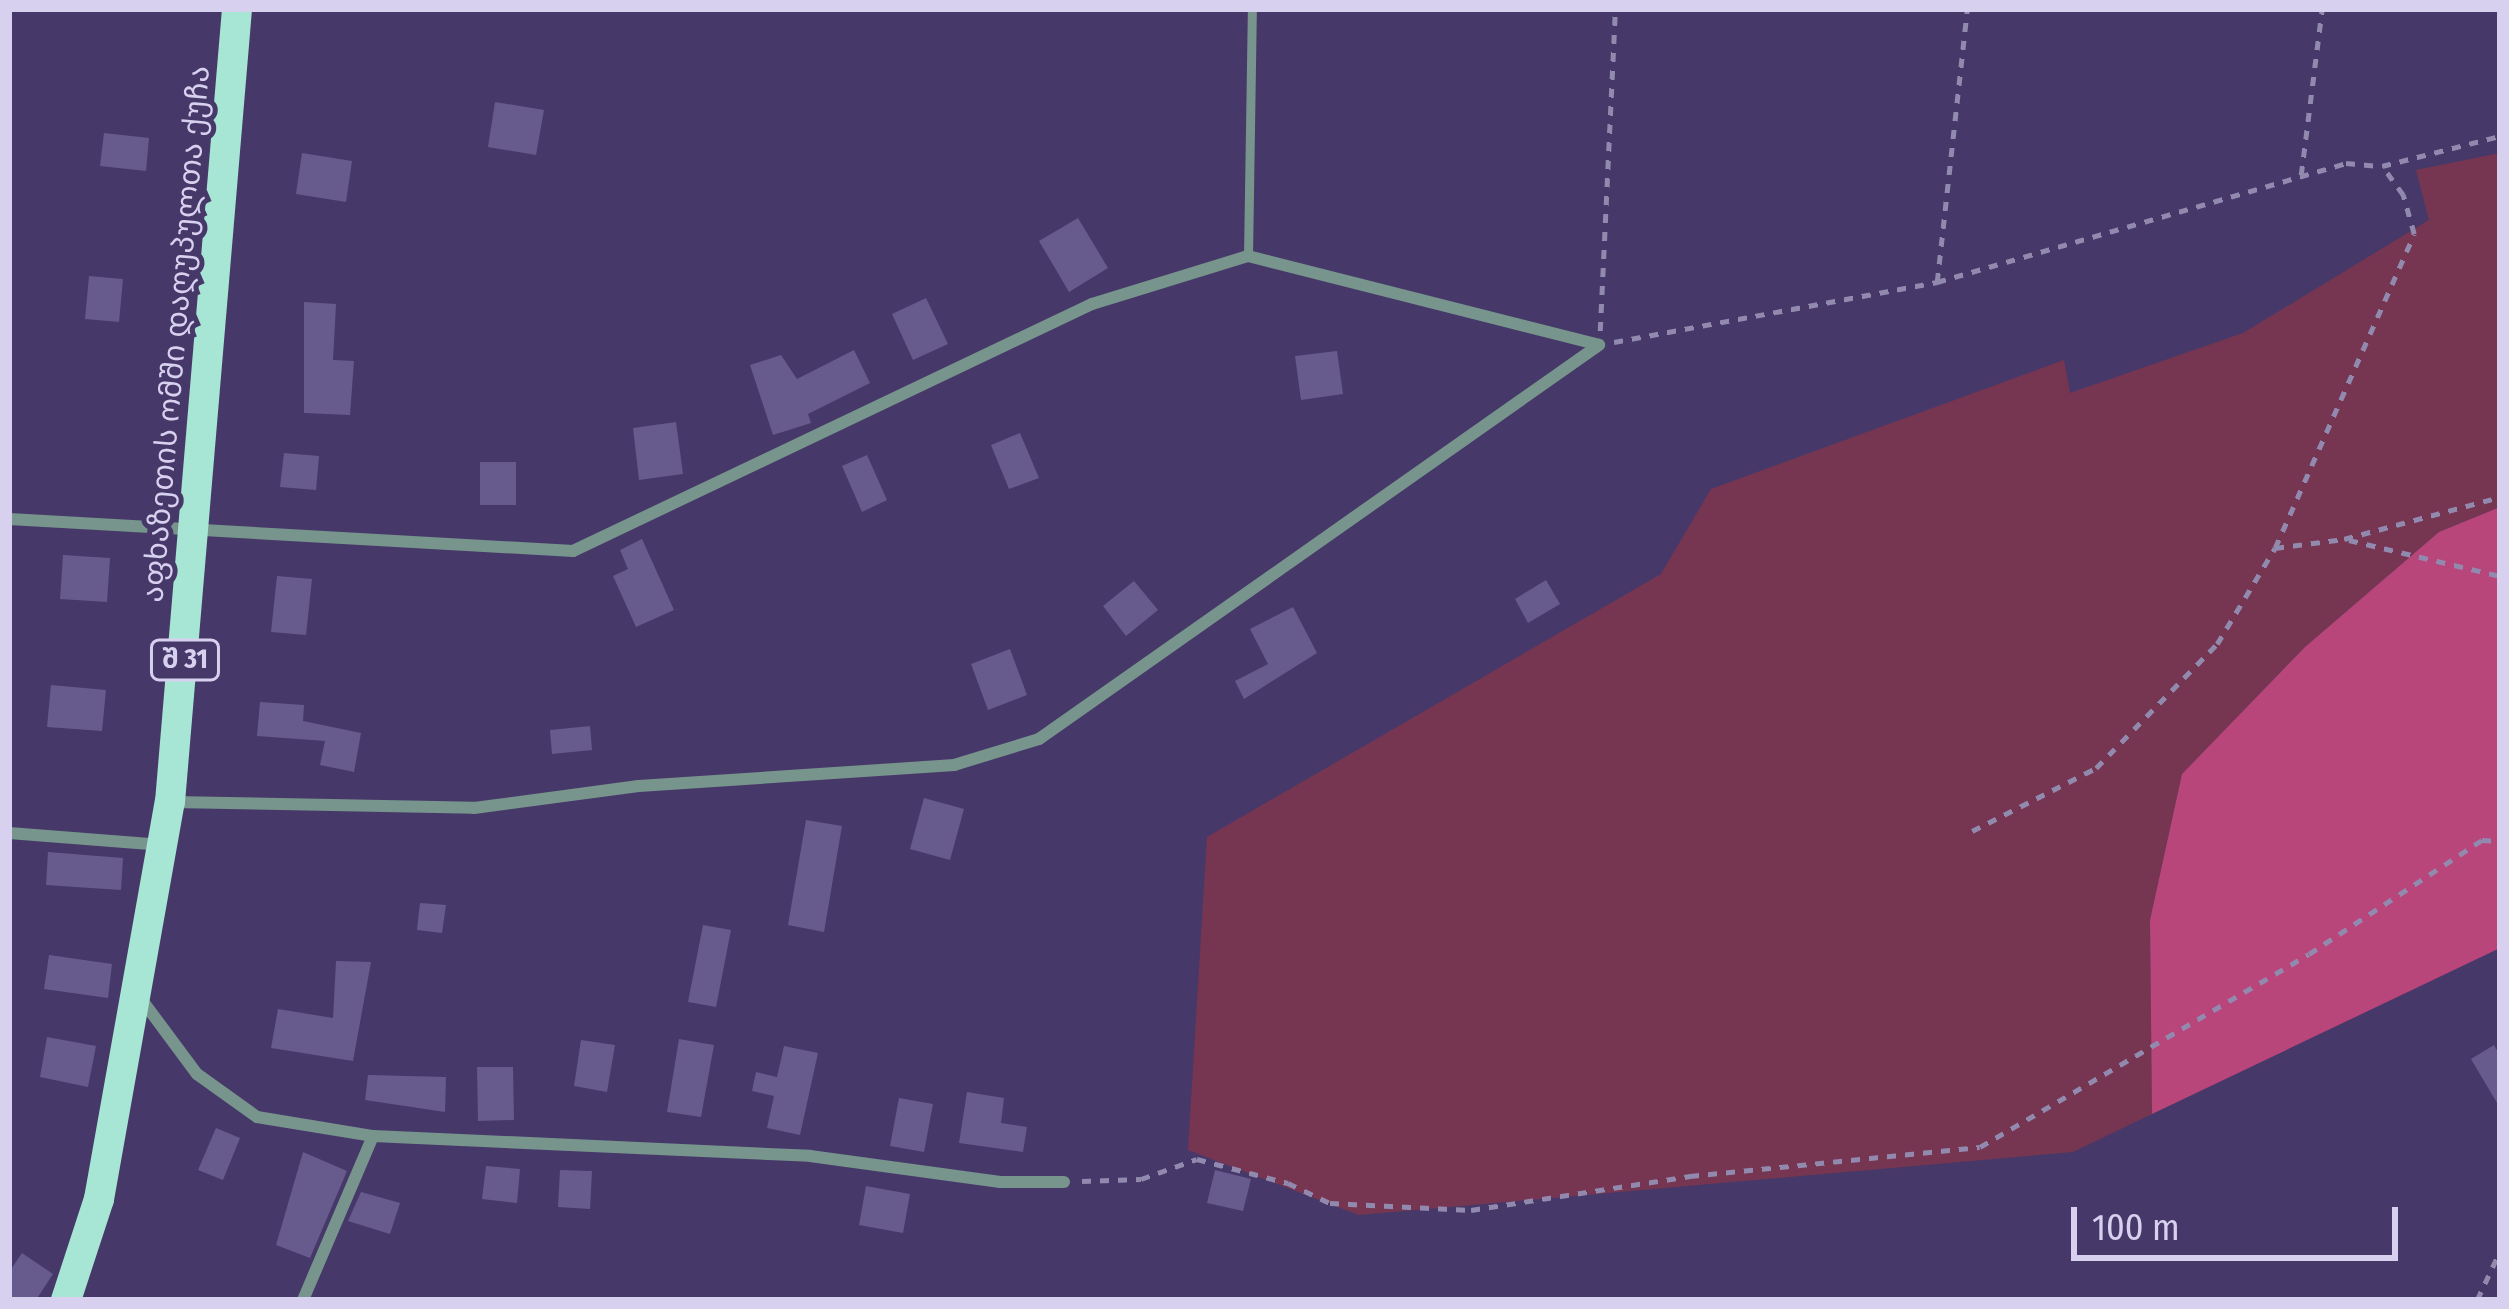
<!DOCTYPE html>
<meta charset="utf-8">
<style>
body{margin:0}
#map{position:relative;width:2509px;height:1309px;overflow:hidden;background:#463969;font-family:"Fira Sans Condensed","Noto Sans Georgian",sans-serif}
div>[style]{position:absolute}
.green>*{inset:0;background:#763651}
.forest>*{inset:0;background:#b9467a}
.building>*{inset:0;background:#675a8d}
.path>*{height:4.5px;margin-top:-2.25px;transform-origin:0;background:repeating-linear-gradient(90deg,#9289af 0 9px,transparent 0 18px)}
.lane>*{height:9px;margin:-4.5px;padding:0 4.5px;transform-origin:4.5px;border-radius:4.5px;background:#77958c}
.street>*{height:12px;margin:-6px;padding:0 6px;transform-origin:6px;border-radius:6px;background:#77958c}
.primary>*{height:30px;margin:-15px;padding:0 15px;transform-origin:15px;border-radius:15px;background:#a7e6d4}
span{translate:-50% -50%;white-space:nowrap;text-align:center;line-height:1.15;-webkit-text-stroke:10px #463969;paint-order:stroke}
.shield-label span{padding:3px 9px;background:#463969;border:3px solid;border-radius:9px;-webkit-text-stroke-width:0}
.shield-label{font-size:27px;color:#d7d1ef;font-weight:700}
.street-label{font-size:30px;color:#d7d1ef}
.frame{position:absolute;inset:0;border:12px solid #d7d1ef;pointer-events:none}
.scale{position:absolute;left:2071px;top:1207px;width:327px;height:54px;box-sizing:border-box;border:6px solid #d7d1ef;border-top:0;padding-left:15px;font-size:36px;line-height:42px;white-space:nowrap;color:#d7d1ef;-webkit-text-stroke:9px #463969;paint-order:stroke}
</style>
<div id="map">
<div class="green">
<i style="clip-path:polygon(2500px 153px,2500px 507px,2439px 532px,2305px 647px,2182px 774px,2150px 920px,2152px 1114px,2073px 1152px,1359px 1215px,1188px 1150px,1207px 837px,1661px 574px,1711px 489px,2064px 360px,2070px 393px,2243px 333px,2429px 220px,2416px 170px)"></i>
</div>
<div class="forest">
<i style="clip-path:polygon(2500px 507px,2500px 948px,2152px 1114px,2150px 920px,2182px 774px,2305px 647px,2439px 532px)"></i>
</div>
<div class="building">
<i style="clip-path:polygon(495px 102px,544px 110px,536px 155px,488px 147px)"></i>
<i style="clip-path:polygon(104px 133px,149px 138px,146px 171px,100px 166px)"></i>
<i style="clip-path:polygon(302px 153px,352px 161px,346px 202px,296px 194px)"></i>
<i style="clip-path:polygon(1078px 218px,1108px 268px,1069px 292px,1039px 241px)"></i>
<i style="clip-path:polygon(89px 276px,123px 279px,119px 322px,85px 319px)"></i>
<i style="clip-path:polygon(926px 298px,948px 344px,913px 360px,892px 314px)"></i>
<i style="clip-path:polygon(304px 302px,336px 304px,333px 360px,354px 361px,350px 415px,304px 413px)"></i>
<i style="clip-path:polygon(854px 350px,870px 383px,808px 414px,811px 423px,773px 435px,750px 365px,781px 355px,797px 379px)"></i>
<i style="clip-path:polygon(1337px 351px,1343px 394px,1301px 400px,1295px 356px)"></i>
<i style="clip-path:polygon(676px 422px,683px 474px,639px 480px,633px 428px)"></i>
<i style="clip-path:polygon(1020px 433px,1039px 478px,1009px 489px,991px 445px)"></i>
<i style="clip-path:polygon(284px 453px,319px 456px,316px 490px,280px 487px)"></i>
<i style="clip-path:polygon(867px 455px,887px 500px,862px 512px,842px 466px)"></i>
<i style="clip-path:polygon(480px 462px,516px 462px,516px 505px,480px 505px)"></i>
<i style="clip-path:polygon(642px 539px,674px 610px,636px 627px,613px 576px,628px 569px,620px 550px)"></i>
<i style="clip-path:polygon(63px 555px,110px 558px,107px 602px,60px 599px)"></i>
<i style="clip-path:polygon(277px 576px,312px 579px,306px 635px,271px 632px)"></i>
<i style="clip-path:polygon(1546px 580px,1560px 604px,1528px 623px,1515px 599px)"></i>
<i style="clip-path:polygon(1134px 581px,1158px 610px,1126px 636px,1103px 606px)"></i>
<i style="clip-path:polygon(1293px 607px,1317px 653px,1244px 699px,1235px 681px,1268px 664px,1250px 629px)"></i>
<i style="clip-path:polygon(1010px 649px,1027px 695px,988px 710px,971px 664px)"></i>
<i style="clip-path:polygon(51px 685px,106px 690px,102px 731px,47px 727px)"></i>
<i style="clip-path:polygon(260px 702px,304px 705px,303px 721px,361px 733px,354px 772px,320px 765px,325px 741px,257px 736px)"></i>
<i style="clip-path:polygon(590px 726px,592px 750px,552px 754px,550px 730px)"></i>
<i style="clip-path:polygon(924px 798px,964px 809px,950px 860px,910px 849px)"></i>
<i style="clip-path:polygon(806px 820px,842px 826px,824px 932px,788px 925px)"></i>
<i style="clip-path:polygon(48px 852px,123px 858px,121px 890px,46px 885px)"></i>
<i style="clip-path:polygon(420px 903px,446px 905px,442px 933px,417px 930px)"></i>
<i style="clip-path:polygon(703px 925px,731px 930px,716px 1007px,688px 1002px)"></i>
<i style="clip-path:polygon(49px 955px,112px 964px,108px 998px,44px 989px)"></i>
<i style="clip-path:polygon(336px 961px,371px 962px,353px 1061px,271px 1048px,278px 1009px,333px 1018px)"></i>
<i style="clip-path:polygon(47px 1037px,96px 1046px,88px 1087px,40px 1077px)"></i>
<i style="clip-path:polygon(679px 1039px,714px 1045px,701px 1117px,667px 1112px)"></i>
<i style="clip-path:polygon(581px 1040px,615px 1045px,607px 1092px,574px 1086px)"></i>
<i style="clip-path:polygon(2494px 1045px,2500px 1056px,2500px 1108px,2471px 1059px)"></i>
<i style="clip-path:polygon(784px 1046px,818px 1053px,800px 1135px,767px 1128px,774px 1096px,752px 1091px,756px 1072px,777px 1077px)"></i>
<i style="clip-path:polygon(477px 1067px,513px 1067px,514px 1120px,478px 1121px)"></i>
<i style="clip-path:polygon(368px 1075px,446px 1077px,445px 1112px,365px 1100px)"></i>
<i style="clip-path:polygon(967px 1092px,1004px 1098px,1001px 1123px,1027px 1127px,1023px 1152px,959px 1143px)"></i>
<i style="clip-path:polygon(899px 1098px,933px 1104px,924px 1152px,890px 1146px)"></i>
<i style="clip-path:polygon(216px 1128px,240px 1138px,223px 1180px,198px 1170px)"></i>
<i style="clip-path:polygon(303px 1152px,347px 1171px,310px 1258px,276px 1245px)"></i>
<i style="clip-path:polygon(486px 1166px,520px 1169px,517px 1203px,482px 1199px)"></i>
<i style="clip-path:polygon(560px 1170px,592px 1171px,590px 1209px,558px 1207px)"></i>
<i style="clip-path:polygon(1215px 1170px,1251px 1179px,1243px 1211px,1207px 1203px)"></i>
<i style="clip-path:polygon(866px 1186px,910px 1194px,903px 1233px,859px 1225px)"></i>
<i style="clip-path:polygon(361px 1192px,400px 1203px,390px 1234px,348px 1221px)"></i>
<i style="clip-path:polygon(22px 1253px,53px 1274px,36px 1300px,9px 1300px,9px 1272px)"></i>
</div>
<div class="path">
<i style="left:2301px;top:175px;width:167px;rotate:-82.8deg"></i>
<i style="left:1937px;top:282px;width:275px;rotate:-83.7deg"></i>
<i style="left:1600px;top:331px;width:322px;rotate:-87.3deg"></i>
<i style="left:1614px;top:342px;width:329px;rotate:-10.5deg"></i>
<i style="left:1937px;top:282px;width:426px;rotate:-16.2deg"></i>
<i style="left:2346px;top:163px;width:36px;rotate:5deg"></i>
<i style="left:2382px;top:166px;width:122px;rotate:-14.3deg"></i>
<i style="left:2349px;top:540px;width:155px;rotate:13.4deg"></i>
<i style="left:2275px;top:548px;width:70px;rotate:-7.4deg"></i>
<i style="left:2344px;top:539px;width:162px;rotate:-15.1deg"></i>
<i style="left:1972px;top:831px;width:139px;rotate:-26.9deg"></i>
<i style="left:2096px;top:768px;width:173px;rotate:-45.7deg"></i>
<i style="left:2217px;top:644px;width:112px;rotate:-58.9deg"></i>
<i style="left:2275px;top:548px;width:343px;rotate:-66.1deg"></i>
<i style="left:2414px;top:234px;width:41px;rotate:-105.8deg"></i>
<i style="left:2403px;top:195px;width:36px;rotate:-126deg"></i>
<i style="left:1082px;top:1181px;width:59px;rotate:-1.9deg"></i>
<i style="left:1141px;top:1179px;width:59px;rotate:-19.7deg"></i>
<i style="left:1197px;top:1159px;width:94px;rotate:14.8deg"></i>
<i style="left:1288px;top:1183px;width:47px;rotate:25.5deg"></i>
<i style="left:1330px;top:1203px;width:141px;rotate:2.8deg"></i>
<i style="left:1471px;top:1210px;width:222px;rotate:-8.8deg"></i>
<i style="left:1690px;top:1176px;width:291px;rotate:-5.7deg"></i>
<i style="left:1980px;top:1147px;width:381px;rotate:-30.4deg"></i>
<i style="left:2309px;top:954px;width:207px;rotate:-33.4deg"></i>
<i style="left:2482px;top:840px;width:18px;rotate:3deg"></i>
<i style="left:2477px;top:1300px;width:54px;rotate:-64.9deg"></i>
</div>
<div class="lane">
<i style="left:1248px;top:256px;width:247px;rotate:-89.1deg"></i>
</div>
<div class="street">
<i style="left:9px;top:519px;width:565px;rotate:3.25deg"></i>
<i style="left:573px;top:551px;width:575px;rotate:-25.45deg"></i>
<i style="left:1092px;top:304px;width:163px;rotate:-17.1deg"></i>
<i style="left:1248px;top:256px;width:362px;rotate:14.2deg"></i>
<i style="left:172px;top:802px;width:302px;rotate:1.1deg"></i>
<i style="left:474px;top:808px;width:166px;rotate:-7.6deg"></i>
<i style="left:639px;top:786px;width:316px;rotate:-3.8deg"></i>
<i style="left:954px;top:765px;width:89px;rotate:-17deg"></i>
<i style="left:1039px;top:739px;width:685px;rotate:-35.13deg"></i>
<i style="left:9px;top:833px;width:154px;rotate:4.5deg"></i>
<i style="left:139px;top:996px;width:97px;rotate:53.4deg"></i>
<i style="left:197px;top:1074px;width:74px;rotate:35.6deg"></i>
<i style="left:257px;top:1117px;width:118px;rotate:9.3deg"></i>
<i style="left:373px;top:1136px;width:437px;rotate:2.6deg"></i>
<i style="left:810px;top:1156px;width:192px;rotate:7.8deg"></i>
<i style="left:1000px;top:1182px;width:64px"></i>
<i style="left:303px;top:1300px;width:178px;rotate:-66.9deg"></i>
</div>
<div class="primary">
<i style="left:66px;top:1300px;width:106px;rotate:-71.9deg"></i>
<i style="left:99px;top:1199px;width:403px;rotate:-79.9deg"></i>
<i style="left:170px;top:802px;width:796px;rotate:-85.17deg"></i>
</div>
<div class="shield-label">
<span style="left:185px;top:660px">შ 31</span>
</div>
<div class="street-label">
<span style="left:176px;top:334px;rotate:-85deg">აფხაზეთის ომში დაღუპულთა ქუჩა</span>
</div>
<div class="frame"></div>
<div class="scale">100 m</div>
</div>
